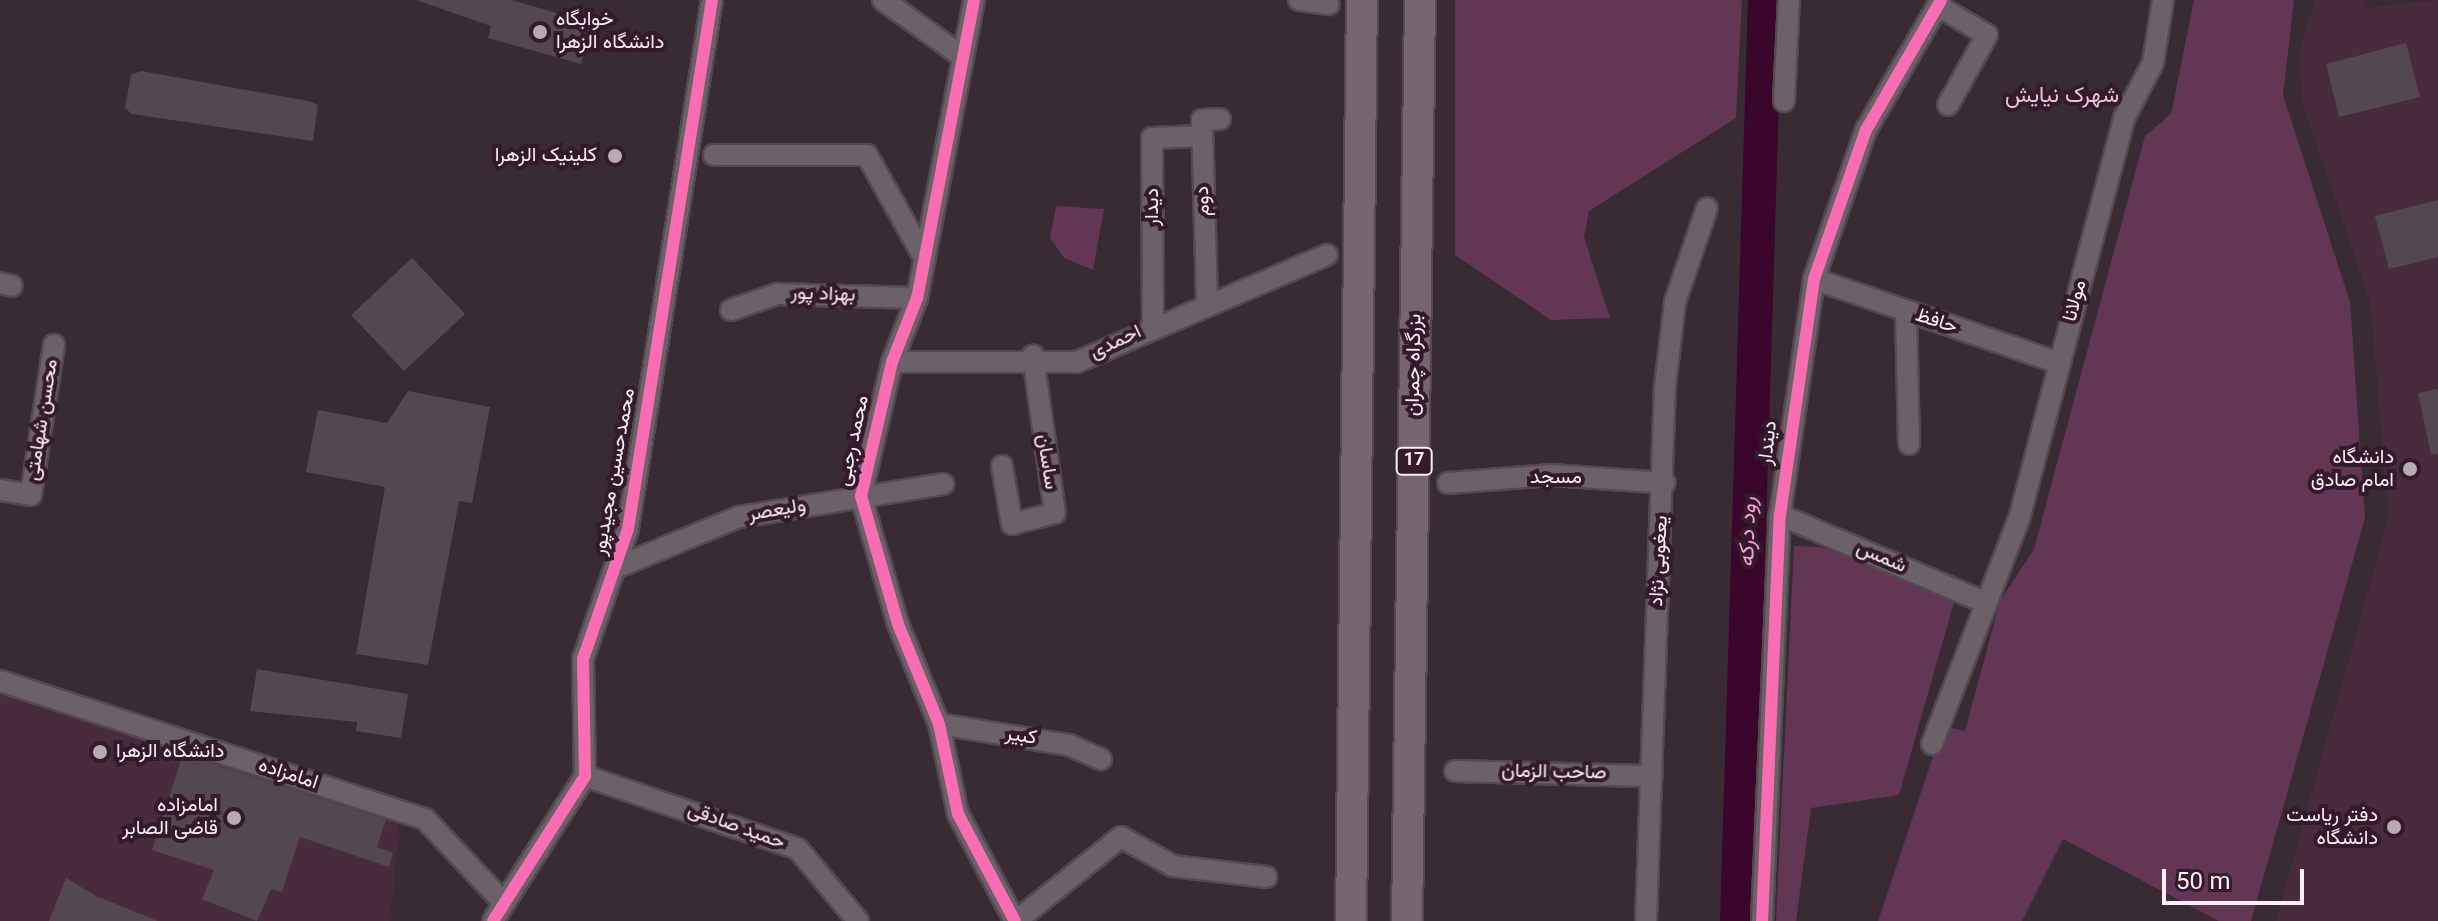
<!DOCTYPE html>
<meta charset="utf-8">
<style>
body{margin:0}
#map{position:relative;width:2438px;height:921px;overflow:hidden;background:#392b34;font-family:Georgia,Vazirmatn,serif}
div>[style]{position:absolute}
.built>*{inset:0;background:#492b3e}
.green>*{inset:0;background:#633654}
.river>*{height:34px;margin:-17px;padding:0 17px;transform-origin:17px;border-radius:17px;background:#3a062c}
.building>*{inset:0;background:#544850}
.roads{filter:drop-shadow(2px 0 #544950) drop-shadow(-2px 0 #544950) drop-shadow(0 2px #544950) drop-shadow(0 -2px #544950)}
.minor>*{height:20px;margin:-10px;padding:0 10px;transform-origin:10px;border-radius:10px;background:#6d6169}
.highway>*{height:30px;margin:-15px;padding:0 15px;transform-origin:15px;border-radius:15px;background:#776570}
.cycleway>*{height:12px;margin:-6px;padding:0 6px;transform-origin:6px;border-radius:6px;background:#f96db3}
.dots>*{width:22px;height:22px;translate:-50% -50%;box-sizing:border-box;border:4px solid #341b2b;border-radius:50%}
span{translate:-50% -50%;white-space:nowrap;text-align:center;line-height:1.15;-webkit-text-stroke:8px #341b2b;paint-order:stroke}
.shield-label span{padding:2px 6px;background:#341b2b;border:2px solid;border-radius:6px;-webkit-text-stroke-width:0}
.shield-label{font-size:18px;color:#fdeff7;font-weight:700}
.poi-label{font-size:20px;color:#fdeff7}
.left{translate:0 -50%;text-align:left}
.right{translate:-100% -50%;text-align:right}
.street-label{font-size:20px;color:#fdeff7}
.neighbourhood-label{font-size:22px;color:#e8c6da}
.water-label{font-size:22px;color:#fa9fd9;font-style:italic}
.scale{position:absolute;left:2162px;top:869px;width:142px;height:36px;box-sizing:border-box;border:4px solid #fdeff7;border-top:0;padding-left:10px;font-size:24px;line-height:28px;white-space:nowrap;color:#fdeff7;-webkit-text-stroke:6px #341b2b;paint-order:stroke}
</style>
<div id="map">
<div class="built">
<i style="clip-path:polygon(2315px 0,2362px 0,2365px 8px,2438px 0,2438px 921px,2276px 921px,2389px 516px,2370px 301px,2302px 102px,2299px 51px)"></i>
<i style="clip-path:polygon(0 683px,400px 821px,390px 921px,0 921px)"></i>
</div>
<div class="green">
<i style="clip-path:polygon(1455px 0,1742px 0,1736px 118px,1589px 211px,1584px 237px,1610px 318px,1551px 320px,1455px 255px)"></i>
<i style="clip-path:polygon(2194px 0,2294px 0,2283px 95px,2350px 302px,2365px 518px,2251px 921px,2219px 921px,2063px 839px,2022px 921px,1878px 921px,1943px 726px,1965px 731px,2000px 601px,2034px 549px,2145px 136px,2171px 114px)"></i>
<i style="clip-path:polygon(1056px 206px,1104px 209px,1093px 270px,1064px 258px,1050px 238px)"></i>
<i style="clip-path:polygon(1794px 546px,1820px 547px,1956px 595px,1899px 795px,1811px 808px,1796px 921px,1776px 921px)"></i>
</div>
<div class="river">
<i style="left:1737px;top:921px;width:921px;rotate:-88.26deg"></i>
</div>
<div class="building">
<i style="clip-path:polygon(416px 0,511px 0,592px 23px,581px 64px,488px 38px,491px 26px)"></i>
<i style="clip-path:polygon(2406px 43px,2420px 97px,2339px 117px,2326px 64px)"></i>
<i style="clip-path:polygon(141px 71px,308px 101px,318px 105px,313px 141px,132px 114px,125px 108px,131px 75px)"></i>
<i style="clip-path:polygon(2438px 200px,2438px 257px,2389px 269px,2375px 216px)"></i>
<i style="clip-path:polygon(412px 258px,465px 314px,404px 371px,351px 315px)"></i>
<i style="clip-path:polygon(2438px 389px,2438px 454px,2431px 454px,2418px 393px)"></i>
<i style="clip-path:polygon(408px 391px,490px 407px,472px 503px,459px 501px,428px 665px,356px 654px,385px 487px,306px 472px,318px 410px,387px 423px)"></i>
<i style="clip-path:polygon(257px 669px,408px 694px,401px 738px,356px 731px,357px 722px,250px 711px)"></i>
<i style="clip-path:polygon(183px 754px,386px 820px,377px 847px,393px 853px,389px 867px,300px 837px,282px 892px,271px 889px,257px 921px,202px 899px,214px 870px,152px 850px)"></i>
<i style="clip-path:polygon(66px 878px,96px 896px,158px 921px,49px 921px)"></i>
</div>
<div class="roads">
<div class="minor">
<i style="left:883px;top:0;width:93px;rotate:35.4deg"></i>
<i style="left:974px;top:0;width:303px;rotate:100.8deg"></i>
<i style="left:917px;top:298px;width:69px;rotate:111.3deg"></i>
<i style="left:892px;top:362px;width:138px;rotate:103deg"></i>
<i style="left:861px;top:496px;width:133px;rotate:73.9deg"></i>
<i style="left:898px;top:624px;width:108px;rotate:67.7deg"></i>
<i style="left:939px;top:724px;width:92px;rotate:78.1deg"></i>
<i style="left:958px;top:814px;width:121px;rotate:62deg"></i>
<i style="left:1299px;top:0;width:30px;rotate:8deg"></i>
<i style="left:1938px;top:6px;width:57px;rotate:30.6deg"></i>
<i style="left:1987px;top:35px;width:80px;rotate:119.1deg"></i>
<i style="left:1784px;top:101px;width:101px;rotate:-87.2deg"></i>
<i style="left:714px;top:155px;width:153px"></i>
<i style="left:867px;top:155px;width:119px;rotate:60.9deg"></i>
<i style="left:1814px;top:279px;width:260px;rotate:18.9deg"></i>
<i style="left:0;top:283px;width:12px;rotate:14deg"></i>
<i style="left:1207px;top:300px;width:180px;rotate:-91.6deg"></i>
<i style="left:1202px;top:120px;width:18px;rotate:-3deg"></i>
<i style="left:731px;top:310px;width:49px;rotate:-19.2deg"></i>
<i style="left:777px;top:294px;width:140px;rotate:1.6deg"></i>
<i style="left:1906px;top:312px;width:132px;rotate:88.7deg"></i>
<i style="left:1153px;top:325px;width:187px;rotate:-90.3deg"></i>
<i style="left:1152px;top:138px;width:50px;rotate:-2.3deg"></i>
<i style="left:892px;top:362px;width:185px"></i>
<i style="left:1077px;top:362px;width:272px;rotate:-23.2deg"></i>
<i style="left:1002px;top:466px;width:59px;rotate:80.2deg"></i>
<i style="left:1012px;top:524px;width:44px;rotate:-14.3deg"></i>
<i style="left:1055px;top:513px;width:159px;rotate:-98deg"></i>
<i style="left:1448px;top:483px;width:104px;rotate:-4.4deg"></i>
<i style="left:1552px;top:475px;width:113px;rotate:4deg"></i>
<i style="left:0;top:490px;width:31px;rotate:9deg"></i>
<i style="left:31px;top:495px;width:152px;rotate:-81.3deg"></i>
<i style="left:1780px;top:515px;width:220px;rotate:23.1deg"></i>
<i style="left:620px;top:566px;width:129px;rotate:-22.4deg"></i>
<i style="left:739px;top:517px;width:207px;rotate:-9.2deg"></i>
<i style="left:0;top:681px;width:447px;rotate:18deg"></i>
<i style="left:425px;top:819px;width:111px;rotate:46.8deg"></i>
<i style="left:939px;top:724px;width:132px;rotate:9.2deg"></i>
<i style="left:1069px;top:745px;width:35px;rotate:24deg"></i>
<i style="left:1932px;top:744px;width:241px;rotate:-68.9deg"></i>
<i style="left:2019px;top:519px;width:415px;rotate:-75.3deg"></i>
<i style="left:2124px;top:118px;width:62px;rotate:-62.2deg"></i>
<i style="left:2153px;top:63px;width:64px;rotate:-81deg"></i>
<i style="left:1455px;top:771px;width:197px;rotate:1.5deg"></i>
<i style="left:585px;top:776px;width:225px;rotate:18.9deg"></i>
<i style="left:798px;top:849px;width:94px;rotate:50.2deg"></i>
<i style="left:493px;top:921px;width:172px;rotate:-57.6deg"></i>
<i style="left:585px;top:776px;width:117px;rotate:-91deg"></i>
<i style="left:583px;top:659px;width:138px;rotate:-70.9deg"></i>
<i style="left:628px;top:529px;width:536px;rotate:-80.98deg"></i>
<i style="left:1016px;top:921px;width:134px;rotate:-38.7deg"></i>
<i style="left:1121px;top:837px;width:60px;rotate:29.1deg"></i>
<i style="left:1173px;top:866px;width:94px;rotate:6.7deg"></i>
<i style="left:1646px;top:921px;width:535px;rotate:-87.97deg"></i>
<i style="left:1665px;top:386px;width:85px;rotate:-83.2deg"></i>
<i style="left:1675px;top:302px;width:99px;rotate:-71.2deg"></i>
<i style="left:1762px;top:921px;width:406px;rotate:-87.5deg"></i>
<i style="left:1780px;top:515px;width:238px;rotate:-81.8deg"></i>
<i style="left:1814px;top:279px;width:158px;rotate:-70.8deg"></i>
<i style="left:1866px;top:130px;width:150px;rotate:-60deg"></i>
</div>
<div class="highway">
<i style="left:1351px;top:921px;width:921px;rotate:-89.32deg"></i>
<i style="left:1407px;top:921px;width:921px;rotate:-89.19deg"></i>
</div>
</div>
<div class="cycleway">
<i style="left:974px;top:0;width:303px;rotate:100.8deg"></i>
<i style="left:917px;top:298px;width:69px;rotate:111.3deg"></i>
<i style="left:892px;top:362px;width:138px;rotate:103deg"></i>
<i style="left:861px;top:496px;width:133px;rotate:73.9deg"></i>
<i style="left:898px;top:624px;width:108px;rotate:67.7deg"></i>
<i style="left:939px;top:724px;width:92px;rotate:78.1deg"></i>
<i style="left:958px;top:814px;width:121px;rotate:62deg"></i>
<i style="left:493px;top:921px;width:172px;rotate:-57.6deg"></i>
<i style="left:585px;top:776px;width:117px;rotate:-91deg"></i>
<i style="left:583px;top:659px;width:138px;rotate:-70.9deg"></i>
<i style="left:628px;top:529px;width:536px;rotate:-80.98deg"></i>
<i style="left:1762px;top:921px;width:406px;rotate:-87.5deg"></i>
<i style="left:1780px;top:515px;width:238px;rotate:-81.8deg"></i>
<i style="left:1814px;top:279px;width:158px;rotate:-70.8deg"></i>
<i style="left:1866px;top:130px;width:150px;rotate:-60deg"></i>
</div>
<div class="dots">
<i style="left:540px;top:32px;background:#b8aab3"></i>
<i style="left:615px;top:156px;background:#b8aab3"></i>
<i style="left:2410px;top:469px;background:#b8aab3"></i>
<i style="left:100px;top:752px;background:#b8aab3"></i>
<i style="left:234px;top:818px;background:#b8aab3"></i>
<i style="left:2394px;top:827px;background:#b8aab3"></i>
</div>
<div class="shield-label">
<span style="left:1414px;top:461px">17</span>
</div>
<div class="poi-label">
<span class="left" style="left:556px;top:32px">خوابگاه<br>دانشگاه الزهرا</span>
<span class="right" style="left:597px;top:156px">کلینیک الزهرا</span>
<span class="right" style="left:2394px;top:470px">دانشگاه<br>امام صادق</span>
<span class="left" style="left:116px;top:752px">دانشگاه الزهرا</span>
<span class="right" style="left:218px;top:818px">امامزاده<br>قاضی الصابر</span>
<span class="right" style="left:2378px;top:828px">دفتر ریاست<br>دانشگاه</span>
</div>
<div class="street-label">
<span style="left:1204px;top:201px;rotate:-92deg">دوم</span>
<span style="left:1153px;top:207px;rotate:-90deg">دیدار</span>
<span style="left:823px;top:295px;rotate:2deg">بهزاد پور</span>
<span style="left:2076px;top:301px;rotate:-75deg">مولانا</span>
<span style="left:1936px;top:322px;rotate:18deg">حافظ</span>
<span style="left:1116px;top:343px;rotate:-25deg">احمدی</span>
<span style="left:1415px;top:365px;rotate:-89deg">بزرگراه چمران</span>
<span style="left:43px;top:420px;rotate:-81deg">محسن شهامتی</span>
<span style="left:854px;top:441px;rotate:-78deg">محمد رجبی</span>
<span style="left:1769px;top:443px;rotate:-83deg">دیندار</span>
<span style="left:1046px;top:462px;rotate:81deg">ساسان</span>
<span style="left:615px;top:472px;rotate:-80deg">محمدحسین مجیدپور</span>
<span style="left:1556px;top:478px">مسجد</span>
<span style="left:777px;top:511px;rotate:-10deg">ولیعصر</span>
<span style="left:1881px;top:558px;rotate:23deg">شمس</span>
<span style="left:1660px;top:561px;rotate:-87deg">یعغوبی نژاد</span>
<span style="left:1021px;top:737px;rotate:9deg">کبیر</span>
<span style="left:1554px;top:773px;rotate:1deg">صاحب الزمان</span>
<span style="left:288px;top:775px;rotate:18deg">امامزاده</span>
<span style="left:736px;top:827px;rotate:20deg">حمید صادقی</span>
</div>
<div class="neighbourhood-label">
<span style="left:2062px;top:97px">شهرک نیایش</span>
</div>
<div class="water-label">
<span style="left:1749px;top:532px;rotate:-88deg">رود درکه</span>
</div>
<div class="scale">50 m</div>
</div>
